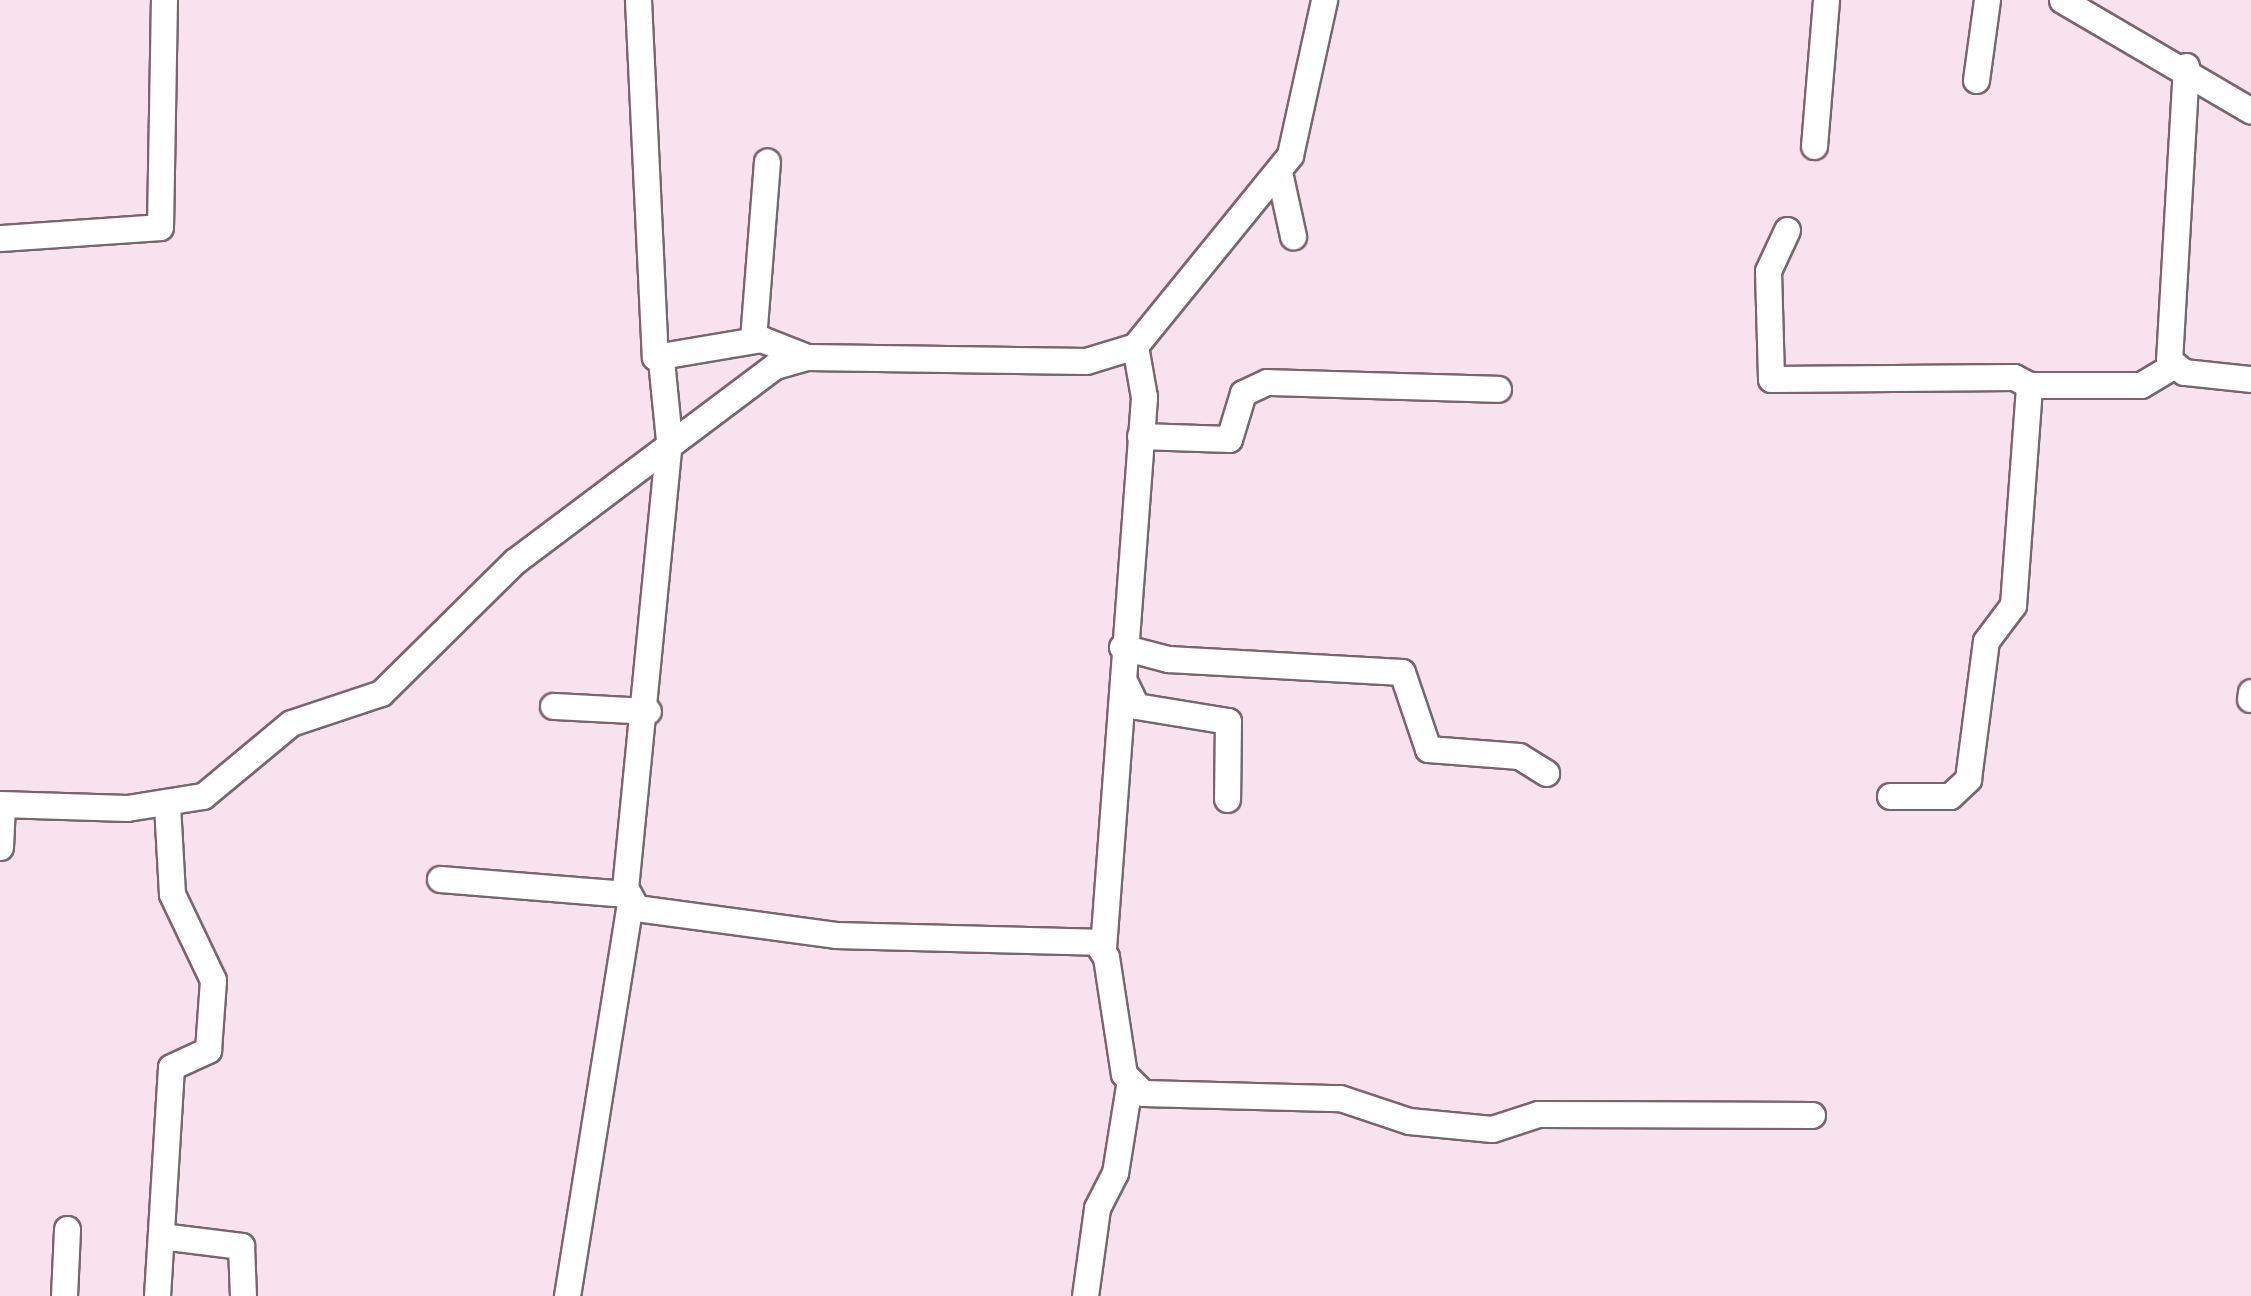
<!DOCTYPE html>
<style>
body{margin:0}
#map{position:relative;width:2251px;height:1296px;overflow:hidden;background:#f8e2ed;font-family:"Sofia Sans Condensed",sans-serif}
div>[style]{position:absolute}
.roads{filter:drop-shadow(2px 0 #78666e) drop-shadow(-2px 0 #78666e) drop-shadow(0 2px #78666e) drop-shadow(0 -2px #78666e)}
.minor>*{height:25px;margin:-12.5px;padding:0 12.5px;transform-origin:12.5px;border-radius:12.5px;background:#fff}
span{translate:-50% -50%;white-space:nowrap;text-align:center;line-height:1.15;-webkit-text-stroke:10px #f8e2ed;paint-order:stroke}
</style>
<div id="map">
<div class="roads">
<div class="minor">
<i style="left:638px;top:0;width:357px;rotate:87.3deg"></i>
<i style="left:655px;top:357px;width:108px;rotate:-9.6deg"></i>
<i style="left:761px;top:339px;width:49px;rotate:21.4deg"></i>
<i style="left:2062px;top:0;width:219px;rotate:30.4deg"></i>
<i style="left:2186px;top:66px;width:294px;rotate:93.3deg"></i>
<i style="left:2169px;top:360px;width:19px;rotate:39deg"></i>
<i style="left:2184px;top:372px;width:67px;rotate:6deg"></i>
<i style="left:1976px;top:80px;width:81px;rotate:-82.2deg"></i>
<i style="left:1814px;top:146px;width:146px;rotate:-85.3deg"></i>
<i style="left:1279px;top:172px;width:66px;rotate:77.7deg"></i>
<i style="left:1787px;top:230px;width:45px;rotate:114.9deg"></i>
<i style="left:1768px;top:271px;width:108px;rotate:88.4deg"></i>
<i style="left:1771px;top:379px;width:243px;rotate:-0.5deg"></i>
<i style="left:2014px;top:377px;width:17px;rotate:28deg"></i>
<i style="left:0;top:238px;width:160px;rotate:-3.9deg"></i>
<i style="left:160px;top:227px;width:227px;rotate:-89deg"></i>
<i style="left:753px;top:339px;width:178px;rotate:-85.5deg"></i>
<i style="left:661px;top:360px;width:80px;rotate:84.3deg"></i>
<i style="left:669px;top:440px;width:449px;rotate:95.6deg"></i>
<i style="left:625px;top:887px;width:24px;rotate:62deg"></i>
<i style="left:636px;top:908px;width:201px;rotate:7.7deg"></i>
<i style="left:835px;top:935px;width:261px;rotate:1.5deg"></i>
<i style="left:1096px;top:942px;width:18px;rotate:56deg"></i>
<i style="left:1106px;top:957px;width:118px;rotate:81.3deg"></i>
<i style="left:1124px;top:1074px;width:27px;rotate:45deg"></i>
<i style="left:1143px;top:1093px;width:197px;rotate:1.5deg"></i>
<i style="left:1340px;top:1098px;width:73px;rotate:18.4deg"></i>
<i style="left:1409px;top:1121px;width:83px;rotate:5.5deg"></i>
<i style="left:1492px;top:1129px;width:48px;rotate:-18.1deg"></i>
<i style="left:1538px;top:1114px;width:274px;rotate:0.2deg"></i>
<i style="left:1140px;top:436px;width:89px;rotate:1.9deg"></i>
<i style="left:1229px;top:439px;width:48px;rotate:-73.1deg"></i>
<i style="left:1243px;top:393px;width:26px;rotate:-25deg"></i>
<i style="left:1267px;top:382px;width:231px;rotate:1.7deg"></i>
<i style="left:1122px;top:647px;width:48px;rotate:14.6deg"></i>
<i style="left:1168px;top:659px;width:234px;rotate:3.2deg"></i>
<i style="left:1402px;top:672px;width:81px;rotate:71.3deg"></i>
<i style="left:1428px;top:749px;width:91px;rotate:4.4deg"></i>
<i style="left:1519px;top:756px;width:32px;rotate:32deg"></i>
<i style="left:1123px;top:679px;width:30px;rotate:64deg"></i>
<i style="left:1136px;top:706px;width:93px;rotate:9.3deg"></i>
<i style="left:1228px;top:721px;width:78px;rotate:90.7deg"></i>
<i style="left:2250px;top:699px;width:7px;rotate:-82deg"></i>
<i style="left:553px;top:706px;width:95px;rotate:3deg"></i>
<i style="left:1890px;top:796px;width:60px"></i>
<i style="left:1950px;top:796px;width:25px;rotate:-43deg"></i>
<i style="left:1968px;top:779px;width:139px;rotate:-82.6deg"></i>
<i style="left:1986px;top:641px;width:45px;rotate:-53.1deg"></i>
<i style="left:2013px;top:605px;width:221px;rotate:-85.8deg"></i>
<i style="left:2029px;top:385px;width:112px"></i>
<i style="left:2141px;top:385px;width:35px;rotate:-31deg"></i>
<i style="left:0;top:804px;width:127px;rotate:1.8deg"></i>
<i style="left:127px;top:808px;width:77px;rotate:-9deg"></i>
<i style="left:203px;top:796px;width:114px;rotate:-39.7deg"></i>
<i style="left:291px;top:723px;width:95px;rotate:-18.4deg"></i>
<i style="left:381px;top:693px;width:188px;rotate:-44.6deg"></i>
<i style="left:515px;top:561px;width:325px;rotate:-36.9deg"></i>
<i style="left:775px;top:366px;width:33px;rotate:-16deg"></i>
<i style="left:807px;top:357px;width:279px;rotate:0.8deg"></i>
<i style="left:1086px;top:361px;width:51px;rotate:-17deg"></i>
<i style="left:1135px;top:346px;width:246px;rotate:-50.9deg"></i>
<i style="left:1290px;top:155px;width:159px;rotate:-77.6deg"></i>
<i style="left:0;top:847px;width:42px;rotate:-87.3deg"></i>
<i style="left:440px;top:879px;width:187px;rotate:4.6deg"></i>
<i style="left:1103px;top:948px;width:553px;rotate:-85.74deg"></i>
<i style="left:1144px;top:397px;width:52px;rotate:-100deg"></i>
<i style="left:161px;top:1236px;width:81px;rotate:7.1deg"></i>
<i style="left:241px;top:1246px;width:50px;rotate:87.7deg"></i>
<i style="left:64px;top:1296px;width:67px;rotate:-87.4deg"></i>
<i style="left:157px;top:1296px;width:229px;rotate:-86.5deg"></i>
<i style="left:171px;top:1067px;width:41px;rotate:-24.7deg"></i>
<i style="left:208px;top:1050px;width:70px;rotate:-85.9deg"></i>
<i style="left:213px;top:980px;width:95px;rotate:-115.5deg"></i>
<i style="left:172px;top:894px;width:90px;rotate:-93.2deg"></i>
<i style="left:567px;top:1296px;width:400px;rotate:-80.9deg"></i>
<i style="left:1085px;top:1296px;width:89px;rotate:-82.2deg"></i>
<i style="left:1097px;top:1208px;width:39px;rotate:-63deg"></i>
<i style="left:1115px;top:1173px;width:88px;rotate:-80.9deg"></i>
</div>
</div>
</div>
